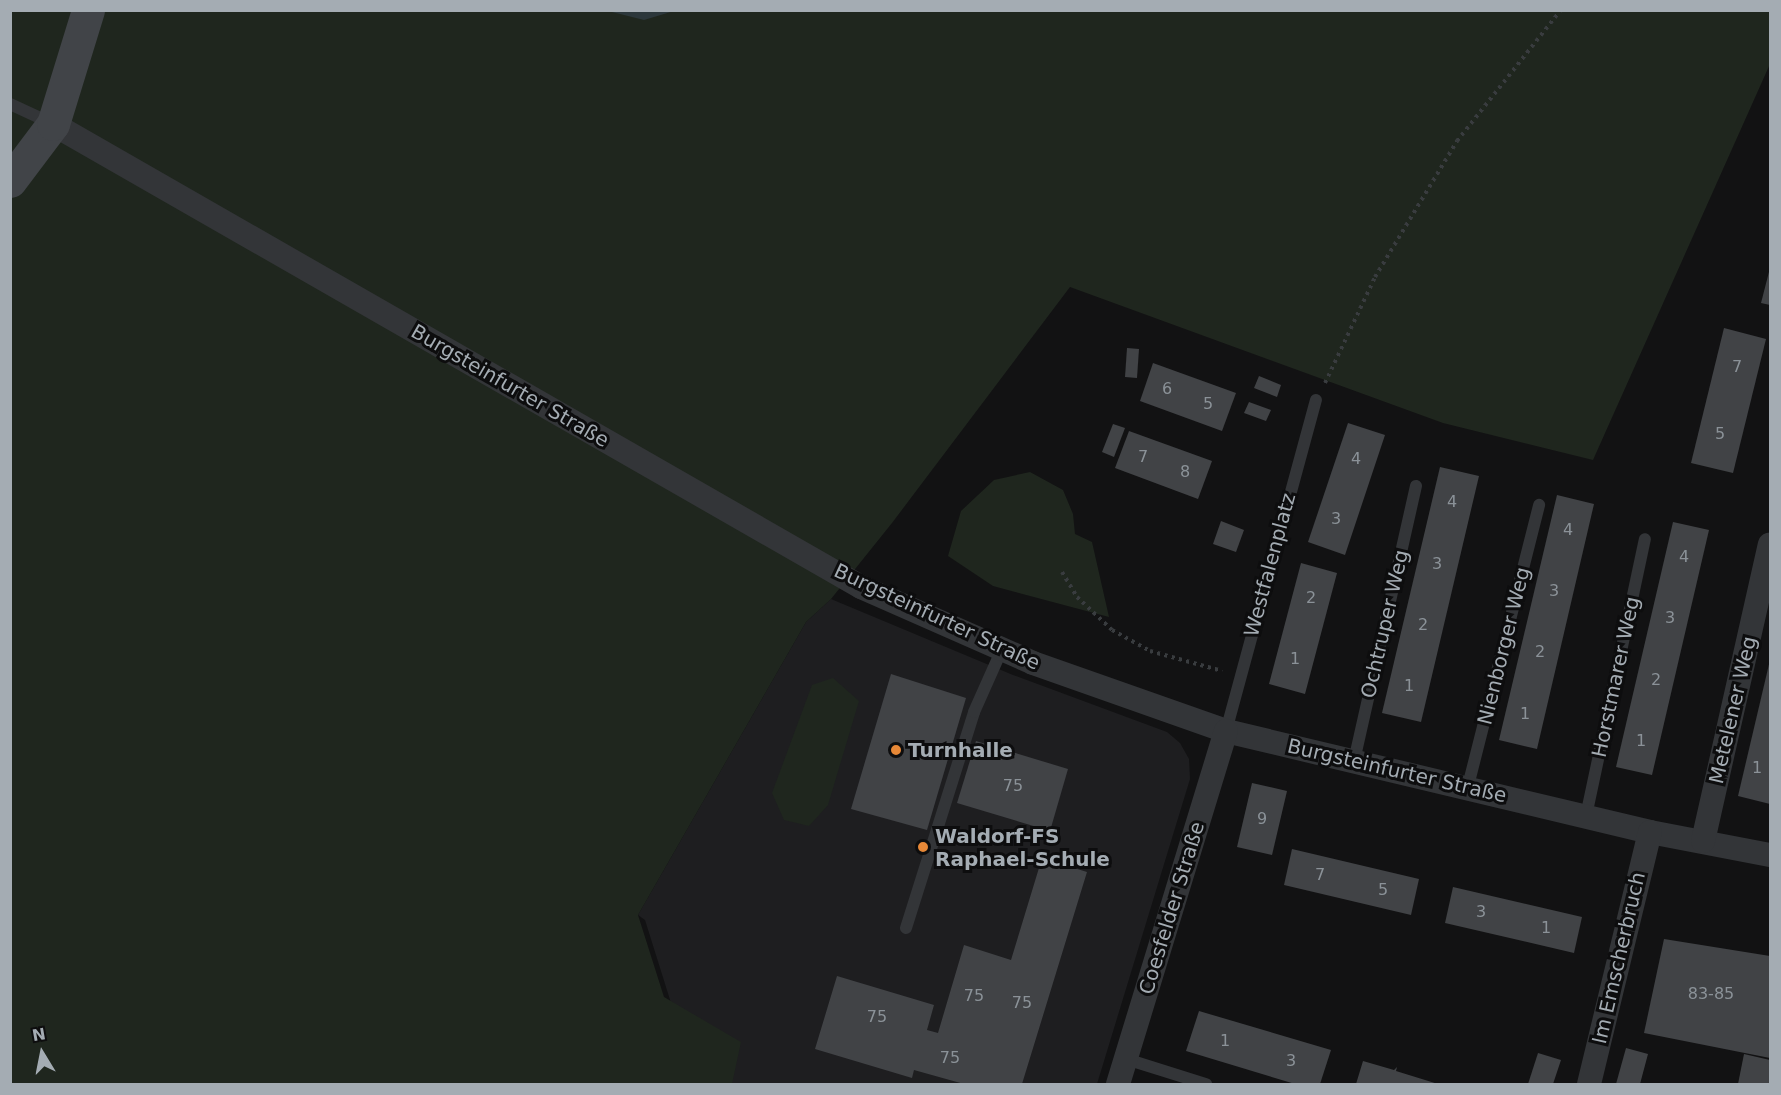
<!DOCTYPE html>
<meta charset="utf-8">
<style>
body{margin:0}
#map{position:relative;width:1781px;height:1095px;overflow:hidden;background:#121213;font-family:"DejaVu Sans",sans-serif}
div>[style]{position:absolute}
.built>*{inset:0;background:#1e1e20}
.green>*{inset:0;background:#1f261e}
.water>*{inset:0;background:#2c373b}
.building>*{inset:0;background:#414346}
.path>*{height:4px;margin-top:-2px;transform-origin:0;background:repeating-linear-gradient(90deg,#393c3f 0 3px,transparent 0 7.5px)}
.lane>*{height:12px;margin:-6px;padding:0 6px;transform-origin:6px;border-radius:6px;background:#333538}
.street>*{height:24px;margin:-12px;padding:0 12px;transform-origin:12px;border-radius:12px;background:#333538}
.secondary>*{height:33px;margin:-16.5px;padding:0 16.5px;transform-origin:16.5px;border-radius:16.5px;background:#414448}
.dots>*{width:16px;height:16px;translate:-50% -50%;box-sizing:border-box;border:3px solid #0d0d0e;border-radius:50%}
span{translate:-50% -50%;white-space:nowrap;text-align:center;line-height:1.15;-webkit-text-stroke:6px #0d0d0e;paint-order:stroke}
.number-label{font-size:16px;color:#8b9298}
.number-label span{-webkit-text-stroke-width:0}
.street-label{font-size:20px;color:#a4acb3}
.poi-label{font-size:20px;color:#a4acb3;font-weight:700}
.left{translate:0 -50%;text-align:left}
.frame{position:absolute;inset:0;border:12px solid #a4acb3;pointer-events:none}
.north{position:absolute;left:12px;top:1023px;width:60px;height:60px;-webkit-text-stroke:4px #0d0d0e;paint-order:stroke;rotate:350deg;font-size:16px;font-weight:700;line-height:24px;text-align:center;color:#a4acb3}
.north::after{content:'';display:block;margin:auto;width:21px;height:27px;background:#a4acb3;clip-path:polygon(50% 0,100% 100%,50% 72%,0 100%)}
</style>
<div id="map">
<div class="built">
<i style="clip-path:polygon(831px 599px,1013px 675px,1167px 732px,1180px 743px,1189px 759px,1190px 779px,1097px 1084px,702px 1084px,687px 1054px,645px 920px,638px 915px,806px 622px)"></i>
</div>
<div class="green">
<i style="clip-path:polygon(1770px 10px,1770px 64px,1593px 460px,1443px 423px,1070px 287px,892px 523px,831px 599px,806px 622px,638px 915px,664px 997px,741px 1042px,732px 1084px,11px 1084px,10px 11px)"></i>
<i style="clip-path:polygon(1030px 472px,1063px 490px,1073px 514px,1075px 534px,1092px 542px,1109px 617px,993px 586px,948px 556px,961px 511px,994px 480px)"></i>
<i style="clip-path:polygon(833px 678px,859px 701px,828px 805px,809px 826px,784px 820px,772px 793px,812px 685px)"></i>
</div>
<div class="water">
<i style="clip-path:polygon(608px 11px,674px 11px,644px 20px)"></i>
</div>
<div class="building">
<i style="clip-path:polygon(1770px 268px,1770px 305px,1761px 303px)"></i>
<i style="clip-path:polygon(1724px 328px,1766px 339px,1733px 473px,1691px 463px)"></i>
<i style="clip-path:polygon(1127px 348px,1139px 349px,1137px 378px,1125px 377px)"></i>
<i style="clip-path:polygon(1153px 363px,1236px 393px,1222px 431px,1140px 401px)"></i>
<i style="clip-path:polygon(1259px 376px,1281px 385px,1277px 397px,1254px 388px)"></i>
<i style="clip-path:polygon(1249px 402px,1271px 410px,1266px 421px,1244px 413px)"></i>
<i style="clip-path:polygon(1348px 423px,1385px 435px,1345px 555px,1308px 542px)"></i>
<i style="clip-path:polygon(1113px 424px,1125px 428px,1114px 457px,1102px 452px)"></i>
<i style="clip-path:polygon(1129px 431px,1212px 461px,1198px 499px,1115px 468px)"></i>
<i style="clip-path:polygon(1440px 467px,1479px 476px,1421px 722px,1382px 713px)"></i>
<i style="clip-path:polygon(1557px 495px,1594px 504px,1537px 749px,1499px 740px)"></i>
<i style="clip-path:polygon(1221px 521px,1244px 530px,1236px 552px,1213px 544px)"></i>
<i style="clip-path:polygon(1673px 522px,1709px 530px,1652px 775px,1616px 767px)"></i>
<i style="clip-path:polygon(1301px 563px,1337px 573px,1305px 694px,1269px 684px)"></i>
<i style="clip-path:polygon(1770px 660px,1770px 804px,1738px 796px)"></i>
<i style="clip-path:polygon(891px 674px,966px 698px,927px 830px,851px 809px)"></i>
<i style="clip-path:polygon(976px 741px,1068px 769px,1050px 831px,957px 803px)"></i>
<i style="clip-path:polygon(1252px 783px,1287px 791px,1272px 855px,1237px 847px)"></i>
<i style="clip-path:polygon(1292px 849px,1419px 879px,1411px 915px,1284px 885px)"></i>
<i style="clip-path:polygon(1042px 858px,1087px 872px,1022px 1084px,964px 1084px,914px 1070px,912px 1078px,815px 1049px,837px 976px,934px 1005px,927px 1030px,938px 1033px,964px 945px,1011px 960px)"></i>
<i style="clip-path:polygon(1453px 887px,1582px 917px,1574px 953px,1445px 923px)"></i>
<i style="clip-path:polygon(1664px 939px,1770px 956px,1770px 1058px,1644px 1033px)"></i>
<i style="clip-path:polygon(1199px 1011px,1331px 1050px,1320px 1084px,1295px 1084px,1186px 1051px)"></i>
<i style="clip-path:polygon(1626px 1048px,1648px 1054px,1640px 1084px,1616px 1084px)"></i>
<i style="clip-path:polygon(1538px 1053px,1561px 1060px,1553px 1084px,1528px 1084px)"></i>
<i style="clip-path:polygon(1744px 1054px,1770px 1060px,1770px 1084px,1738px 1084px)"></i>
<i style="clip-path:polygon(1363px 1061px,1394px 1070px,1397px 1067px,1396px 1071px,1438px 1084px,1356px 1084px)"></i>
</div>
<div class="path">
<i style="left:1325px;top:383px;width:117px;rotate:-64.7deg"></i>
<i style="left:1375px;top:277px;width:159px;rotate:-58.9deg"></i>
<i style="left:1457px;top:141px;width:167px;rotate:-51.6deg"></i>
<i style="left:1062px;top:572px;width:29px;rotate:59deg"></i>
<i style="left:1077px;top:597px;width:48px;rotate:43.3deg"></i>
<i style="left:1112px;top:630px;width:43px;rotate:28.9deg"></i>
<i style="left:1150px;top:651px;width:75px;rotate:15.5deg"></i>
</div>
<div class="lane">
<i style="left:10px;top:104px;width:47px;rotate:24.9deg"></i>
<i style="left:1226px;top:731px;width:343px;rotate:-74.8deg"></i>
<i style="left:1354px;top:761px;width:282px;rotate:-77.3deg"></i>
<i style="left:1468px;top:786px;width:290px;rotate:-75.8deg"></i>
<i style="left:1586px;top:816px;width:283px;rotate:-78deg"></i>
<i style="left:906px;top:928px;width:226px;rotate:-72.5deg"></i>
<i style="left:974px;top:712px;width:69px;rotate:-66deg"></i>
<i style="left:1126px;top:1059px;width:84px;rotate:17.4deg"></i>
</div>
<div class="street">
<i style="left:53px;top:124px;width:931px;rotate:29.81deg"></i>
<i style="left:861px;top:587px;width:188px;rotate:23.8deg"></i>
<i style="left:1033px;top:663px;width:205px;rotate:19.4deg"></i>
<i style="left:1226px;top:731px;width:436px;rotate:13.4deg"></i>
<i style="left:1650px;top:832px;width:122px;rotate:10.9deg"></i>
<i style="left:1703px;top:841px;width:304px;rotate:-77.3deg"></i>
<i style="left:1118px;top:1084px;width:369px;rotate:-73deg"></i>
<i style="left:1589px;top:1084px;width:259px;rotate:-76.4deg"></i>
</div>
<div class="secondary">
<i style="left:10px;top:181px;width:71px;rotate:-53deg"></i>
<i style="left:53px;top:124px;width:119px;rotate:-72.9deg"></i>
</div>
<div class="dots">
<i style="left:896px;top:750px;background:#e78837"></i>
<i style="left:923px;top:847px;background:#e78837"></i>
</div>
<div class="number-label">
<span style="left:1737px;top:367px">7</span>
<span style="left:1167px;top:389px">6</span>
<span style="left:1208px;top:404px">5</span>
<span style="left:1720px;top:434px">5</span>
<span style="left:1143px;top:457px">7</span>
<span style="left:1356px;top:459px">4</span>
<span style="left:1185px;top:472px">8</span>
<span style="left:1452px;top:502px">4</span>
<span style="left:1336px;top:519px">3</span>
<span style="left:1568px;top:530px">4</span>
<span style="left:1684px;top:557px">4</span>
<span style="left:1437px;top:564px">3</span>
<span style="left:1554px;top:591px">3</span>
<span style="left:1311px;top:598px">2</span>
<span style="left:1670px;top:618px">3</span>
<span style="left:1423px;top:625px">2</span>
<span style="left:1540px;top:652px">2</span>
<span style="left:1295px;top:659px">1</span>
<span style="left:1656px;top:680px">2</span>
<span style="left:1409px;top:686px">1</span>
<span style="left:1525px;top:714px">1</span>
<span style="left:1641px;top:741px">1</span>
<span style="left:1757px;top:768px">1</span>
<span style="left:1013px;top:786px">75</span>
<span style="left:1262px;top:819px">9</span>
<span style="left:1320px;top:875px">7</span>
<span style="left:1383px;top:890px">5</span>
<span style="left:1481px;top:912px">3</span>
<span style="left:1546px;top:928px">1</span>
<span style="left:1711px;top:994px">83-85</span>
<span style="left:974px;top:996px">75</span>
<span style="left:1022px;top:1003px">75</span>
<span style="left:877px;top:1017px">75</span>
<span style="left:1225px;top:1041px">1</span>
<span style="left:950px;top:1058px">75</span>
<span style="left:1291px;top:1061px">3</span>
</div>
<div class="street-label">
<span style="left:510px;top:386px;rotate:30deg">Burgsteinfurter Straße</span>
<span style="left:1270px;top:565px;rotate:-75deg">Westfalenplatz</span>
<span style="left:937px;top:617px;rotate:25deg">Burgsteinfurter Straße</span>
<span style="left:1385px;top:624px;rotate:-77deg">Ochtruper Weg</span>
<span style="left:1504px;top:646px;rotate:-76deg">Nienborger Weg</span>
<span style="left:1616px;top:677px;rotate:-78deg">Horstmarer Weg</span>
<span style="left:1733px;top:710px;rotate:-77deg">Metelener Weg</span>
<span style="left:1397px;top:771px;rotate:13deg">Burgsteinfurter Straße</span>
<span style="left:1172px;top:908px;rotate:-73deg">Coesfelder Straße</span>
<span style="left:1619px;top:958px;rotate:-77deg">Im Emscherbruch</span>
</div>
<div class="poi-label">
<span class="left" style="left:908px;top:750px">Turnhalle</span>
<span class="left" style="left:935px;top:848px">Waldorf-FS<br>Raphael-Schule</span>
</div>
<div class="frame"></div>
<div class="north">N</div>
</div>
